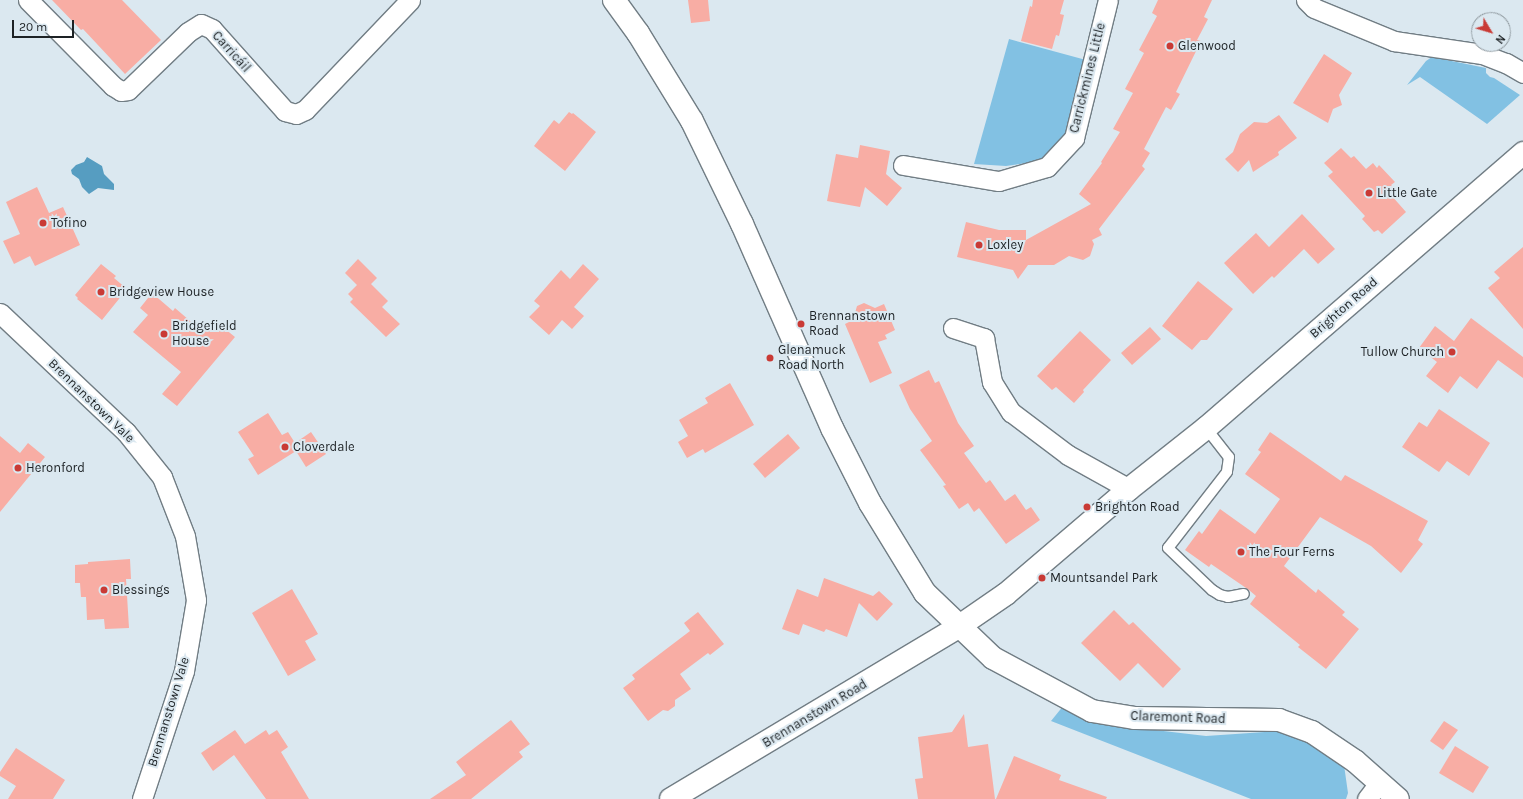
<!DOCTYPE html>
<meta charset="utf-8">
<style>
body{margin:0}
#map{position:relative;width:1523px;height:799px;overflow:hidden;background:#dbe8f0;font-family:Karla,sans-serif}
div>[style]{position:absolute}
.green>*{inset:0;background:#82c1e3}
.water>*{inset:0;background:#569dc1}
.building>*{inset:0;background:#f8ada4}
.roads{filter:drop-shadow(1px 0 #717d84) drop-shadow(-1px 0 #717d84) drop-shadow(0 1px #717d84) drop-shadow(0 -1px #717d84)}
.service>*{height:10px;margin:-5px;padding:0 5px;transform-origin:5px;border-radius:5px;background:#fff}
.minor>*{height:19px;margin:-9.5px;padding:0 9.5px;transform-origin:9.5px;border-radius:9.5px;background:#fff}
.tertiary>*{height:22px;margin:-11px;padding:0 11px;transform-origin:11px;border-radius:11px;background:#fff}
.secondary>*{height:22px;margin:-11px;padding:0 11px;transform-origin:11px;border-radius:11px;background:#fff}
.dots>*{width:11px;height:11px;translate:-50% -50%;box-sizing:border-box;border:2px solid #dbe8f0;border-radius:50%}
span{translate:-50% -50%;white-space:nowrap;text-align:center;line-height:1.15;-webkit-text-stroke:4px #dbe8f0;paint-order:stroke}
.poi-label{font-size:13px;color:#1d2225}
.left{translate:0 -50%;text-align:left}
.right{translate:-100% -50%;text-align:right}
.street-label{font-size:13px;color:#1d2225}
.north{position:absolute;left:1471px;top:12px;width:40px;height:40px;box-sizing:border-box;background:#dbe8f0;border:1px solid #8f999f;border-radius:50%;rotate:128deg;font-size:11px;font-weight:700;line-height:16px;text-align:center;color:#1d2225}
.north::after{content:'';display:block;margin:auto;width:14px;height:18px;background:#c93a35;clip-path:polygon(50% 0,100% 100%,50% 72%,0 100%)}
.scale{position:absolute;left:12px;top:20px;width:62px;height:18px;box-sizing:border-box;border:2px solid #1d2225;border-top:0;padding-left:5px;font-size:12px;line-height:14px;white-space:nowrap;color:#1d2225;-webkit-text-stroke:3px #dbe8f0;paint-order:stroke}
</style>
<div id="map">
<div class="green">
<i style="clip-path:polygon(1009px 39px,1086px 60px,1070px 125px,1064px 137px,1047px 157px,1034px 162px,1006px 166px,974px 164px)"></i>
<i style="clip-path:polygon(1432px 57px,1486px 68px,1486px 73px,1490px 77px,1494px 78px,1520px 95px,1487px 124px,1420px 77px,1407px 85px,1426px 61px)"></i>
<i style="clip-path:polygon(1064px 705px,1155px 730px,1206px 736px,1293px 730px,1343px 758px,1348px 793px,1346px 799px,1251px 799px,1051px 721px)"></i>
</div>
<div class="water">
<i style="clip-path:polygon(87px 157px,102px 166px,104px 174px,114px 184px,114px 190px,98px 188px,89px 194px,82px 187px,79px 179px,72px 174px,71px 170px,76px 165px,84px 162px)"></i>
</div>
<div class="building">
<i style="clip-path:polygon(52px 0,122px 0,161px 40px,125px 74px,83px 29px,81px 30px)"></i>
<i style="clip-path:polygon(688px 0,708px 0,710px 21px,691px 23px)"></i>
<i style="clip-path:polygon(1033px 0,1064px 0,1060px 14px,1064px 15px,1059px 36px,1056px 35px,1052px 49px,1021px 41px,1030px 6px,1032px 7px)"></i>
<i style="clip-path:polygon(1158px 0,1212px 0,1204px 17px,1208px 19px,1197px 40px,1201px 41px,1176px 92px,1180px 94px,1171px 110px,1166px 107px,1144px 149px,1150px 153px,1142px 166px,1145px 169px,1099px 229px,1102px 235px,1092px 240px,1094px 244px,1090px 256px,1083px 260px,1069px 256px,1054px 265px,1028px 265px,1018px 279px,1013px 270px,957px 257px,966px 222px,999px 230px,1026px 230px,1026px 240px,1091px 204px,1079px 194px,1102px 163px,1101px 162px,1120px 132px,1113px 129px,1133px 93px,1125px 89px,1144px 53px,1139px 50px,1157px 16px,1152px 13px)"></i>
<i style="clip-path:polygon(1324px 54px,1352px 73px,1339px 95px,1342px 105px,1333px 109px,1328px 123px,1293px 103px)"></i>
<i style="clip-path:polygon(569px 112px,572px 114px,573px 113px,596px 132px,565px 171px,534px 146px,554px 120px,559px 124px)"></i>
<i style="clip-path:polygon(1279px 115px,1297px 138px,1278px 152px,1279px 155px,1253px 172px,1249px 160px,1238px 172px,1225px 159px,1233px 152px,1240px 134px,1254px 122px,1267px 123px)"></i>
<i style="clip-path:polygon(860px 145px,890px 151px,886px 174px,902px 188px,887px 206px,865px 187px,860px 207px,827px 201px,836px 154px,858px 158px)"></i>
<i style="clip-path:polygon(1341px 148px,1351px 158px,1354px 156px,1366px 169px,1373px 163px,1377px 168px,1379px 165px,1395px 182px,1391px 185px,1396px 190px,1391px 195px,1406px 212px,1382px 234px,1378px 230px,1374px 232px,1362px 219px,1365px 216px,1328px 176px,1333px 172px,1324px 163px)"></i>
<i style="clip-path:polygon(37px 187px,49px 213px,63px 207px,80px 245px,35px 266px,30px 256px,14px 264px,3px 241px,20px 234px,6px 202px)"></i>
<i style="clip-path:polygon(1302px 214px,1335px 249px,1318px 264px,1304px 249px,1274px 278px,1272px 276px,1253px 294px,1224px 263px,1256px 233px,1269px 247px)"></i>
<i style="clip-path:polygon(1523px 247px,1523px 329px,1488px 288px,1500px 278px,1494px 272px)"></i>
<i style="clip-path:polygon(358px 259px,377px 278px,371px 284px,388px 301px,382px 307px,400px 324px,386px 337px,350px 302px,353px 299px,348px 294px,357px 285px,345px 273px)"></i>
<i style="clip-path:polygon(101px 264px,116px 276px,114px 278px,127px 289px,102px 320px,77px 299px,78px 298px,75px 295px)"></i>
<i style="clip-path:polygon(583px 264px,599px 279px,574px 307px,584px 316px,572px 329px,562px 320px,549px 335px,529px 317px,540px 306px,534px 301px,561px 270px,570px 279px)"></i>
<i style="clip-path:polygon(1198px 281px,1233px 309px,1207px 340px,1201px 340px,1192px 350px,1162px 326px)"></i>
<i style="clip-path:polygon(152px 293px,173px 311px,175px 308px,203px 332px,214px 320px,235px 337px,177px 406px,162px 394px,181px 372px,133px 332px,148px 315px,140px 308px)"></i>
<i style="clip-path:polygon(864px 303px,875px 308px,884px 304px,895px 330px,885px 335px,887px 339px,878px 342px,892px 373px,870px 383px,845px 324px,853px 320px,857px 306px)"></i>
<i style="clip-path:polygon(1471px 318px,1523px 357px,1523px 378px,1498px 360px,1477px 389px,1460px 376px,1448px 393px,1426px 376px,1437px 362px,1419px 348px,1435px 326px,1454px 341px)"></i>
<i style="clip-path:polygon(1150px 327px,1161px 339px,1132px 365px,1121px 353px)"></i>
<i style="clip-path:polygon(1080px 331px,1111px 360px,1083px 390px,1084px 392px,1074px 403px,1056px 387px,1052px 390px,1037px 376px)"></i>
<i style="clip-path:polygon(929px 370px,935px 383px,939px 381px,958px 423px,974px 446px,964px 453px,986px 483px,990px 480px,1005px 501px,1015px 494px,1026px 510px,1031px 507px,1040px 520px,1006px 544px,979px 508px,974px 512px,968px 503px,959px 509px,943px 486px,946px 485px,920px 450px,932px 441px,910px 409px,899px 385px)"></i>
<i style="clip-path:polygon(730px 383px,754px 425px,705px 453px,703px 449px,687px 458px,678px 442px,688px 436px,679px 420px,708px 403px,705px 398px)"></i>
<i style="clip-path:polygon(1439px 409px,1490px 443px,1469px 476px,1447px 461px,1439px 472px,1402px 447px,1419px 422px,1427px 427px)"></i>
<i style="clip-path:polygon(268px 413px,282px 435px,288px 432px,295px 443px,311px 432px,326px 454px,306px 467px,296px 451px,258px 475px,248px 459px,254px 456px,238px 432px)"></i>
<i style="clip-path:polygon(1270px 432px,1341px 481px,1345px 475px,1428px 521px,1418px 540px,1423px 544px,1401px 573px,1371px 546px,1320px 517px,1284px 566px,1316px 593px,1318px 589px,1345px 612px,1342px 615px,1359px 629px,1326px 669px,1298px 647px,1300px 645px,1250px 604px,1256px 596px,1249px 590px,1211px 564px,1209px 567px,1185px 550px,1199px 531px,1202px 534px,1220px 509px,1255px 534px,1280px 499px,1245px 474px,1261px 452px,1258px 450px)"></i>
<i style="clip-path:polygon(788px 434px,800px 448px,765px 478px,753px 464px)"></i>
<i style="clip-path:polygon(0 436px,20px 453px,28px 443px,45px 457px,0 512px)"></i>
<i style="clip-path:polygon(130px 559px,131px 579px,126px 579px,129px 628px,105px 629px,104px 619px,87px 620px,86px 597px,81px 597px,80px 583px,75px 583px,75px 565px,88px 564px,88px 562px)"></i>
<i style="clip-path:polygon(824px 578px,873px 596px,879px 591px,893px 604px,877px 621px,859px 603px,847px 637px,826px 629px,824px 632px,803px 624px,799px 635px,782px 629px,797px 589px,818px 597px)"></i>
<i style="clip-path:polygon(292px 589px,318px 634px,305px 641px,316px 660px,288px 676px,252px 613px)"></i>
<i style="clip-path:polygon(1114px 610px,1129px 625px,1133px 622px,1181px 669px,1163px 688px,1138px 663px,1120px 681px,1081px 643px)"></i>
<i style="clip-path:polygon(698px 612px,724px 644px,710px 655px,708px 653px,680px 674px,691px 689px,675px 700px,675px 706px,668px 711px,663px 710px,648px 721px,623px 688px,635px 679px,632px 675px,690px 631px,684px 623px)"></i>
<i style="clip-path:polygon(964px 714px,968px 747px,988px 744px,995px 799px,918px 799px,915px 779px,923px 778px,918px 737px,952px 732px)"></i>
<i style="clip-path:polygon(511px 720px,530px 744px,519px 752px,523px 757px,471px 799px,430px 799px,466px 775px,456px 762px)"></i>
<i style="clip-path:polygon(1444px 721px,1458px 730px,1443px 750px,1430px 741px)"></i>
<i style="clip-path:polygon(235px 730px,245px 744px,266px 730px,269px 735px,277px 730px,288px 747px,281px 752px,309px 799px,266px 799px,234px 755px,213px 771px,201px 753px)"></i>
<i style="clip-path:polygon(1455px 746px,1489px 767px,1473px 793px,1439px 773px)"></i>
<i style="clip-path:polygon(16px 748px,65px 780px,53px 799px,8px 799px,16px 786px,0 776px,0 772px)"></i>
<i style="clip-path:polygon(1014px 756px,1061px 775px,1059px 780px,1107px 797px,1106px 799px,996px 799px)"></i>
</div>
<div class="roads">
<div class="service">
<i style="left:1206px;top:428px;width:37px;rotate:52deg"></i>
<i style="left:1229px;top:457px;width:15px;rotate:98deg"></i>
<i style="left:1227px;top:472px;width:96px;rotate:127.8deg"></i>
<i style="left:1168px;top:548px;width:61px;rotate:43.7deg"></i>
<i style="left:1212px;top:590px;width:9px;rotate:32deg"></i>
<i style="left:1220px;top:595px;width:8px;rotate:14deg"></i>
<i style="left:1228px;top:597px;width:16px;rotate:-11deg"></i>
</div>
<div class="minor">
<i style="left:28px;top:0;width:121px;rotate:45.3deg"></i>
<i style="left:113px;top:86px;width:9px;rotate:32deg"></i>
<i style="left:121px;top:91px;width:7px;rotate:-8deg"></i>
<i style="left:128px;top:90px;width:83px;rotate:-44deg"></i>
<i style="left:188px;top:32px;width:15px;rotate:-32deg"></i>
<i style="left:201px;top:24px;width:12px;rotate:24deg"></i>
<i style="left:212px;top:29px;width:110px;rotate:48.3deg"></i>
<i style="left:285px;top:111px;width:11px;rotate:15deg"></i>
<i style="left:296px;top:114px;width:10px;rotate:-24deg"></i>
<i style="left:305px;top:110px;width:152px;rotate:-46.3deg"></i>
<i style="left:1306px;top:0;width:11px;rotate:45deg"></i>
<i style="left:1314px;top:8px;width:87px;rotate:22.4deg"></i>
<i style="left:1394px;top:41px;width:89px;rotate:8.4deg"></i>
<i style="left:1482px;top:54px;width:26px;rotate:21deg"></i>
<i style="left:1506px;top:63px;width:20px;rotate:30deg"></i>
<i style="left:903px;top:165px;width:97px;rotate:9.5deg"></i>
<i style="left:999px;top:181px;width:50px;rotate:-16.3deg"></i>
<i style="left:1047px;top:167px;width:40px;rotate:-47deg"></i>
<i style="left:1074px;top:138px;width:142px;rotate:-76.2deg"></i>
<i style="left:0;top:313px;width:173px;rotate:43.4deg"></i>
<i style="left:126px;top:432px;width:58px;rotate:51.3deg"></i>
<i style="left:162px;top:477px;width:63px;rotate:68.7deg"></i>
<i style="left:185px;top:536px;width:65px;rotate:80.2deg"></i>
<i style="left:196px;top:600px;width:72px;rotate:99.6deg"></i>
<i style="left:184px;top:671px;width:135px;rotate:108.2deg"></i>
<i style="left:953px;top:328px;width:33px;rotate:18deg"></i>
<i style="left:984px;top:338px;width:45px;rotate:79.7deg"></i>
<i style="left:992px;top:382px;width:36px;rotate:58deg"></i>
<i style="left:1011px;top:412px;width:71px;rotate:37deg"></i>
<i style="left:1068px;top:455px;width:70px;rotate:29.1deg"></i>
<i style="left:1367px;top:799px;width:21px;rotate:-53deg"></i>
</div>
<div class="tertiary">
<i style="left:671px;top:799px;width:335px;rotate:-30.9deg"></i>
<i style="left:958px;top:627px;width:58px;rotate:-34.5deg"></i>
<i style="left:1006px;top:594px;width:162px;rotate:-40.5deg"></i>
<i style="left:1129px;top:489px;width:98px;rotate:-38.4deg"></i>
<i style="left:1206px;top:428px;width:420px;rotate:-40.9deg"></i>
</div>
<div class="secondary">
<i style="left:614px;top:0;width:41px;rotate:54deg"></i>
<i style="left:638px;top:33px;width:103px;rotate:58.5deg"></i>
<i style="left:692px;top:121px;width:114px;rotate:64.1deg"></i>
<i style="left:742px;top:224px;width:223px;rotate:66.2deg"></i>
<i style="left:832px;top:428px;width:84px;rotate:63.1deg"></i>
<i style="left:870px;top:503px;width:105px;rotate:58.6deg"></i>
<i style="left:925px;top:593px;width:94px;rotate:43.7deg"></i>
<i style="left:993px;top:658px;width:112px;rotate:28.2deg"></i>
<i style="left:1092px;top:711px;width:44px;rotate:9.2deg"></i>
<i style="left:1135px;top:718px;width:144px;rotate:0.8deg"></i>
<i style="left:1279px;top:720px;width:35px;rotate:20deg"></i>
<i style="left:1312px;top:732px;width:52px;rotate:34deg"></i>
<i style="left:1355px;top:761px;width:57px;rotate:41.5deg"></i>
</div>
</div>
<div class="dots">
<i style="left:1170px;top:46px;background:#c93a35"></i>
<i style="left:1369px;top:193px;background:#c93a35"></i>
<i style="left:43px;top:223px;background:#c93a35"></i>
<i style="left:979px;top:245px;background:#c93a35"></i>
<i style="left:101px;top:292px;background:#c93a35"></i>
<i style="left:801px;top:324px;background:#c93a35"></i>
<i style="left:164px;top:334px;background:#c93a35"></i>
<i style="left:1452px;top:352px;background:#c93a35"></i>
<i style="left:770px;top:358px;background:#c93a35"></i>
<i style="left:285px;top:447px;background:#c93a35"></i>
<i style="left:18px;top:468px;background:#c93a35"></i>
<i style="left:1087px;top:507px;background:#c93a35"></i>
<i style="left:1241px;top:552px;background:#c93a35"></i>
<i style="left:1042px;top:578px;background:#c93a35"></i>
<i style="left:104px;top:590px;background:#c93a35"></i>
</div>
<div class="poi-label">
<span class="left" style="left:1178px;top:46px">Glenwood</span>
<span class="left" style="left:1377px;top:193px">Little Gate</span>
<span class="left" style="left:51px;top:223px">Tofino</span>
<span class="left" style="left:987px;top:245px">Loxley</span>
<span class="left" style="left:109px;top:292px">Bridgeview House</span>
<span class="left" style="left:809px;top:324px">Brennanstown<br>Road</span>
<span class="left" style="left:172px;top:334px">Bridgefield<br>House</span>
<span class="left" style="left:778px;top:358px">Glenamuck<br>Road North</span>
<span class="right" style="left:1444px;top:352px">Tullow Church</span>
<span class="left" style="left:293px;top:447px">Cloverdale</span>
<span class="left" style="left:26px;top:468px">Heronford</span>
<span class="left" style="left:1095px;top:507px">Brighton Road</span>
<span class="left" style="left:1249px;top:552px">The Four Ferns</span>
<span class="left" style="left:1050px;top:578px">Mountsandel Park</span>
<span class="left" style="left:112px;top:590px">Blessings</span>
</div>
<div class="street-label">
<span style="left:231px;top:52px;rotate:48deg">Carricáil</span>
<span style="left:1088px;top:78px;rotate:-76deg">Carrickmines Little</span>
<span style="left:1344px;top:308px;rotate:-41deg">Brighton Road</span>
<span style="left:91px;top:401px;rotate:44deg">Brennanstown Vale</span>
<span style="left:169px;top:712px;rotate:-73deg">Brennanstown Vale</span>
<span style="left:815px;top:714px;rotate:-31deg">Brennanstown Road</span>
<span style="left:1178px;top:718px;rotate:2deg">Claremont Road</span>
</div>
<div class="north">N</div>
<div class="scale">20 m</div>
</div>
